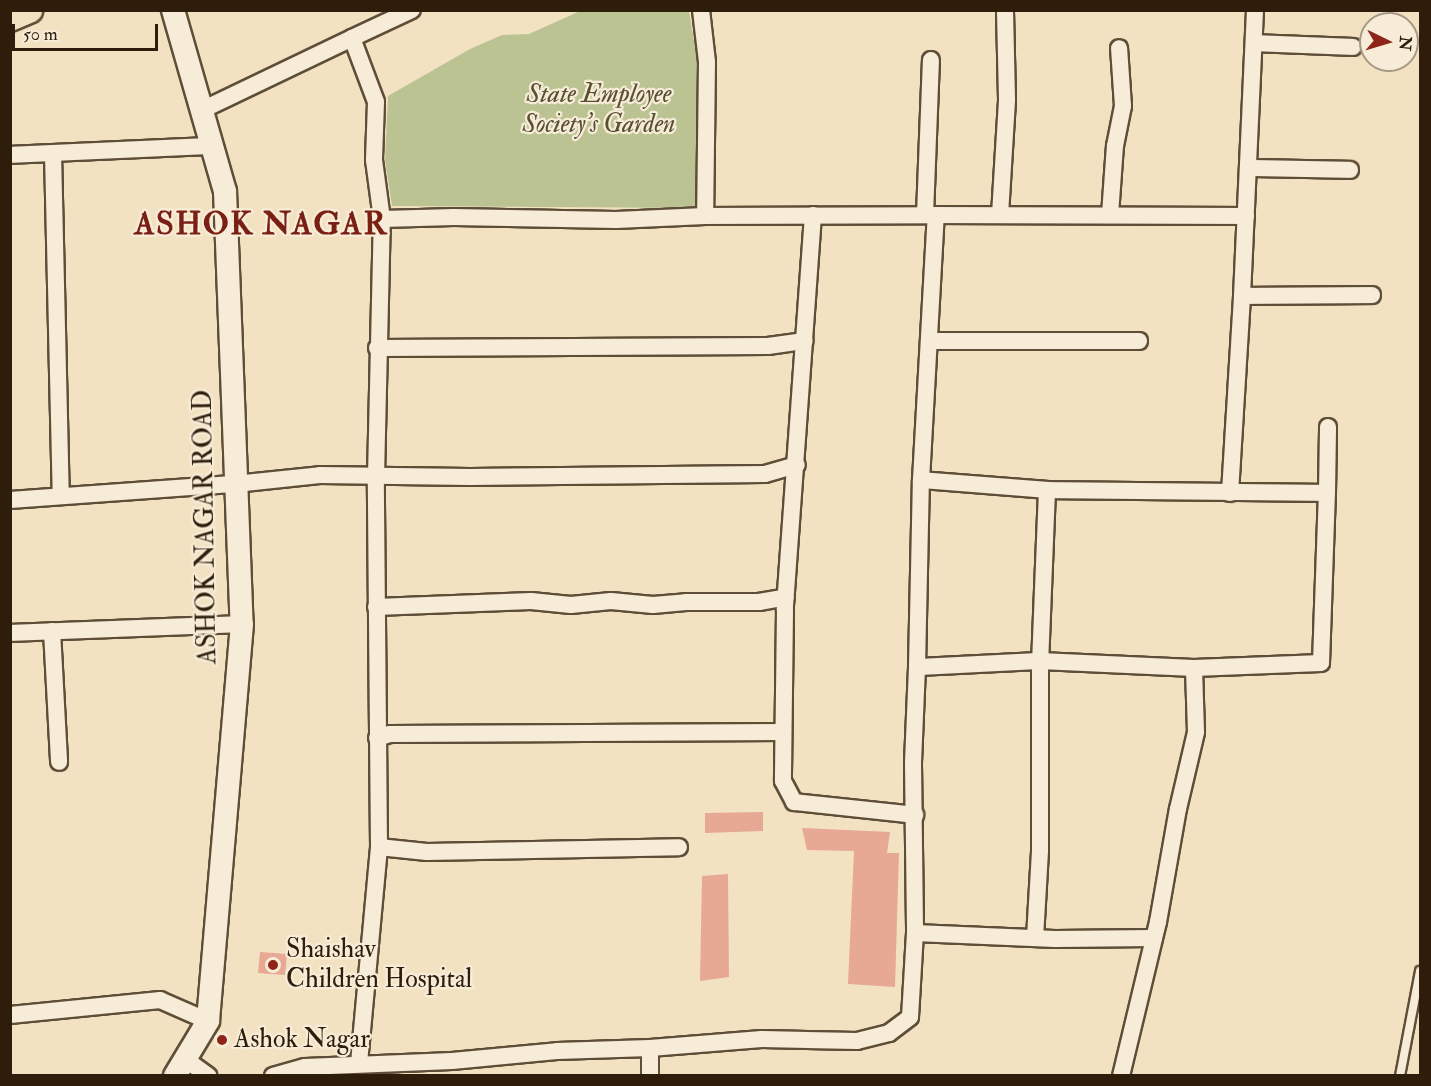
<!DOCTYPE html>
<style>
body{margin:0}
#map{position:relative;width:1431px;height:1086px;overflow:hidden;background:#f3e2c2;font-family:"IM FELL Double Pica",serif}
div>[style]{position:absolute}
.green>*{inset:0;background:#bbc393}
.building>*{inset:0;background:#e7a894}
.roads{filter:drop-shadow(2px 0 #5e4e38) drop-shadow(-2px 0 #5e4e38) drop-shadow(0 2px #5e4e38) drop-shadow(0 -2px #5e4e38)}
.lane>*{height:8px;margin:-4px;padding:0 4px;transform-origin:4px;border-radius:4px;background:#f7ecd7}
.street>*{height:16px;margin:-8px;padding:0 8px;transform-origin:8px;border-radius:8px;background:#f7ecd7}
.secondary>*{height:22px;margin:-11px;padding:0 11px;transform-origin:11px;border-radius:11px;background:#f7ecd7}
.primary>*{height:26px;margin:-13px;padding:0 13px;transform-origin:13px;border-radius:13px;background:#f3e2c2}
.dots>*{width:16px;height:16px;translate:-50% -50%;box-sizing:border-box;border:3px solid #f7ecd7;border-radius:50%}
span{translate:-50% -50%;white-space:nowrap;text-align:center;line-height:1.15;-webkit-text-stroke:4.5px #f7ecd7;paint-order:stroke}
.park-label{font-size:26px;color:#584f33;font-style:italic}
.street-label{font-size:26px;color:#2d1d0a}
.poi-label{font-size:26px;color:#2d1d0a}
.left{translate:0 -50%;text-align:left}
.district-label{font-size:32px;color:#7a1f14;font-weight:700;letter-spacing:1.5px}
.frame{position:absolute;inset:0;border:12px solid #2d1d0a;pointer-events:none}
.north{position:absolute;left:1359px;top:12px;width:60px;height:60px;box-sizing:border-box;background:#f7ecd7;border:2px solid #a69985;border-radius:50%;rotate:95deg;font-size:16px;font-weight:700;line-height:24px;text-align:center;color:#2d1d0a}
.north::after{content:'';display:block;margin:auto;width:21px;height:27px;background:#8f2418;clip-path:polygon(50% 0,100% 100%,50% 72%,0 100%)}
.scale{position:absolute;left:12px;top:24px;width:146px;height:27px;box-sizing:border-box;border:3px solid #2d1d0a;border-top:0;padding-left:8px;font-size:18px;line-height:21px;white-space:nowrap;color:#2d1d0a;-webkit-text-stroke:4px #f7ecd7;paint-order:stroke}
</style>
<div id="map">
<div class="green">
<i style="clip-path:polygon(580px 11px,689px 11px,698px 66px,698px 208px,392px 206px,385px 160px,388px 96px,470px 49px,502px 35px,529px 34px)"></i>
</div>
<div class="building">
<i style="clip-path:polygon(763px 812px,763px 831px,705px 833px,705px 813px)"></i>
<i style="clip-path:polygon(802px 828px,890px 832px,887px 853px,899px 853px,895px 987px,848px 984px,854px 851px,807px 850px)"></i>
<i style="clip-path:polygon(728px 874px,729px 977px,700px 981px,702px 876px)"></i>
<i style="clip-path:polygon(260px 952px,287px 954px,285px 975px,258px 973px)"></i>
</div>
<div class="roads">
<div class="lane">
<i style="left:1400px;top:1076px;width:107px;rotate:-79.2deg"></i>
</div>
<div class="street">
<i style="left:701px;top:10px;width:52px;rotate:83.4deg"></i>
<i style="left:707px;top:62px;width:154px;rotate:90.7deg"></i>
<i style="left:1255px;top:10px;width:286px;rotate:92.6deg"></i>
<i style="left:1242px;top:296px;width:130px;rotate:-0.4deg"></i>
<i style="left:352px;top:38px;width:66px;rotate:-25deg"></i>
<i style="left:1254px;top:43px;width:99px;rotate:2.3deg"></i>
<i style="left:202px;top:110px;width:166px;rotate:-25.6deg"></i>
<i style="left:352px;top:38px;width:68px;rotate:69.4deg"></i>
<i style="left:376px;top:102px;width:58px;rotate:92deg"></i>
<i style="left:374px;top:160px;width:60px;rotate:82.3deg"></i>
<i style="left:382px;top:219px;width:72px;rotate:-1.6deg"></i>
<i style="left:454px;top:217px;width:162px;rotate:1.1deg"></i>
<i style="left:616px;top:220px;width:89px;rotate:-2.6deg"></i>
<i style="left:705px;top:216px;width:231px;rotate:-0.2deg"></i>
<i style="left:53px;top:153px;width:343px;rotate:88.7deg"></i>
<i style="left:10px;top:155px;width:202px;rotate:-2.6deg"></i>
<i style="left:1248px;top:168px;width:102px;rotate:1.1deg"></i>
<i style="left:813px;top:215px;width:396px;rotate:94.1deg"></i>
<i style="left:785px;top:610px;width:171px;rotate:90.7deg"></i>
<i style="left:783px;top:781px;width:24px;rotate:62deg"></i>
<i style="left:794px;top:802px;width:122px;rotate:6.1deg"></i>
<i style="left:925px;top:215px;width:155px;rotate:-87.8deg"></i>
<i style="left:1000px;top:215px;width:116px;rotate:-86.5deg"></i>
<i style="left:1007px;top:99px;width:89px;rotate:-91.3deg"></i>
<i style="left:1110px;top:215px;width:69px;rotate:-85.9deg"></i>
<i style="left:1115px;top:146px;width:41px;rotate:-78.7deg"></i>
<i style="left:1123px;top:106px;width:58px;rotate:-93.9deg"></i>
<i style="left:929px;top:341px;width:210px"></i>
<i style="left:377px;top:348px;width:391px;rotate:-0.3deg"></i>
<i style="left:768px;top:346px;width:37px;rotate:-8deg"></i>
<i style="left:921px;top:480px;width:126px;rotate:4.5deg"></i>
<i style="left:1230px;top:493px;width:197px;rotate:-86.5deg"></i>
<i style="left:1327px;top:493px;width:280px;rotate:-179.4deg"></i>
<i style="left:1047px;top:490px;width:171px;rotate:92.3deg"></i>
<i style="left:1040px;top:661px;width:154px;rotate:2.6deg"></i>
<i style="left:1194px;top:668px;width:127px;rotate:-2.3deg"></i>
<i style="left:1321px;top:663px;width:170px;rotate:-88deg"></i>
<i style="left:1327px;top:493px;width:66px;rotate:-89.1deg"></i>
<i style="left:10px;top:500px;width:226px;rotate:-4.1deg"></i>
<i style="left:235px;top:484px;width:85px;rotate:-6deg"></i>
<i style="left:320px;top:475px;width:150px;rotate:0.8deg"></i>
<i style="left:470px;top:477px;width:295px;rotate:-0.6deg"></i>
<i style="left:765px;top:474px;width:33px;rotate:-16deg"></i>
<i style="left:376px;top:607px;width:155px;rotate:-2.2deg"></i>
<i style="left:531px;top:601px;width:40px;rotate:5.7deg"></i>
<i style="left:571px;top:605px;width:40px;rotate:-5.7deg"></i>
<i style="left:611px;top:601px;width:42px;rotate:5.4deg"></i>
<i style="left:653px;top:605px;width:33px;rotate:-5deg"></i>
<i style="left:686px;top:602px;width:73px"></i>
<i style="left:759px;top:602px;width:27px;rotate:-10deg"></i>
<i style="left:52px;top:631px;width:131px;rotate:86.9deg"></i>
<i style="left:10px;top:633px;width:232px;rotate:-2.2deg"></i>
<i style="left:917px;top:667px;width:97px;rotate:92.4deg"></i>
<i style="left:913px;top:764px;width:169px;rotate:89.3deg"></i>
<i style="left:915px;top:933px;width:140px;rotate:2.5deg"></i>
<i style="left:1055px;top:939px;width:99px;rotate:-0.6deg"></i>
<i style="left:377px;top:738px;width:14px;rotate:-17deg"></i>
<i style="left:390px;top:734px;width:393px;rotate:-0.3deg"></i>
<i style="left:379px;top:847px;width:48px;rotate:5.9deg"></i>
<i style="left:427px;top:852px;width:252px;rotate:-1.1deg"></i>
<i style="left:1035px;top:938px;width:88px;rotate:-86.7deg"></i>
<i style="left:1040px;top:850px;width:189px;rotate:-90deg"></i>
<i style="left:1040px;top:661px;width:123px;rotate:177.2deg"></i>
<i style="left:917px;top:667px;width:187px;rotate:-88.8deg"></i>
<i style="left:921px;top:480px;width:265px;rotate:-86.8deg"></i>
<i style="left:936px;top:215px;width:310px;rotate:0.2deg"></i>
<i style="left:10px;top:1015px;width:151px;rotate:-5.7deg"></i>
<i style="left:160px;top:1000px;width:52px;rotate:23.6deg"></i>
<i style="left:650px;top:1048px;width:28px;rotate:90deg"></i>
<i style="left:185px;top:1059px;width:29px;rotate:36deg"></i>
<i style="left:359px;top:1063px;width:217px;rotate:-84.7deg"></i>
<i style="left:379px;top:847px;width:370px;rotate:-90.5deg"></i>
<i style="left:376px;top:477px;width:258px;rotate:-88.7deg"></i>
<i style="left:273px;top:1076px;width:33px;rotate:-16deg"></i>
<i style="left:305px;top:1067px;width:147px;rotate:-2.3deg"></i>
<i style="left:452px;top:1061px;width:105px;rotate:-5.4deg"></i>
<i style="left:557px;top:1051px;width:93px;rotate:-1.8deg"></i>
<i style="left:650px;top:1048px;width:112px;rotate:-4.6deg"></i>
<i style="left:762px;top:1039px;width:95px;rotate:1.2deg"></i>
<i style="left:857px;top:1041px;width:33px;rotate:-14deg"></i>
<i style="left:889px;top:1033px;width:26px;rotate:-37deg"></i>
<i style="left:910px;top:1017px;width:84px;rotate:-86.6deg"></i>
<i style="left:1121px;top:1076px;width:158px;rotate:-76.5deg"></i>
<i style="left:1158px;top:922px;width:115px;rotate:-80deg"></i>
<i style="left:1178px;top:809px;width:79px;rotate:-76.8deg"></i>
<i style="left:1196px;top:732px;width:64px;rotate:-91.8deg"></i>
</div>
<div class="secondary">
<i style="left:173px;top:10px;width:188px;rotate:74deg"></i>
<i style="left:225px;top:191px;width:433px;rotate:87.8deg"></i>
<i style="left:242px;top:624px;width:398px;rotate:94.9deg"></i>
<i style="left:208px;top:1021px;width:64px;rotate:121deg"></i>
</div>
<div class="primary">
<i style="left:10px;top:18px;width:21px;rotate:-23deg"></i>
</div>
</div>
<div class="dots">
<i style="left:273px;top:965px;background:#8f2418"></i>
<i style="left:222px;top:1040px;background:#8f2418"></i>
</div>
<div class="park-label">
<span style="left:599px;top:110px">State Employee<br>Society's Garden</span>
</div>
<div class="street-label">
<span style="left:206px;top:527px;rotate:-91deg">ASHOK NAGAR ROAD</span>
</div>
<div class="poi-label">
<span class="left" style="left:286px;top:965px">Shaishav<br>Children Hospital</span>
<span class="left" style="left:234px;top:1040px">Ashok Nagar</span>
</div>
<div class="district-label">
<span style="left:261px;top:224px">ASHOK NAGAR</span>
</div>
<div class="frame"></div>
<div class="north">N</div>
<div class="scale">50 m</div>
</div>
